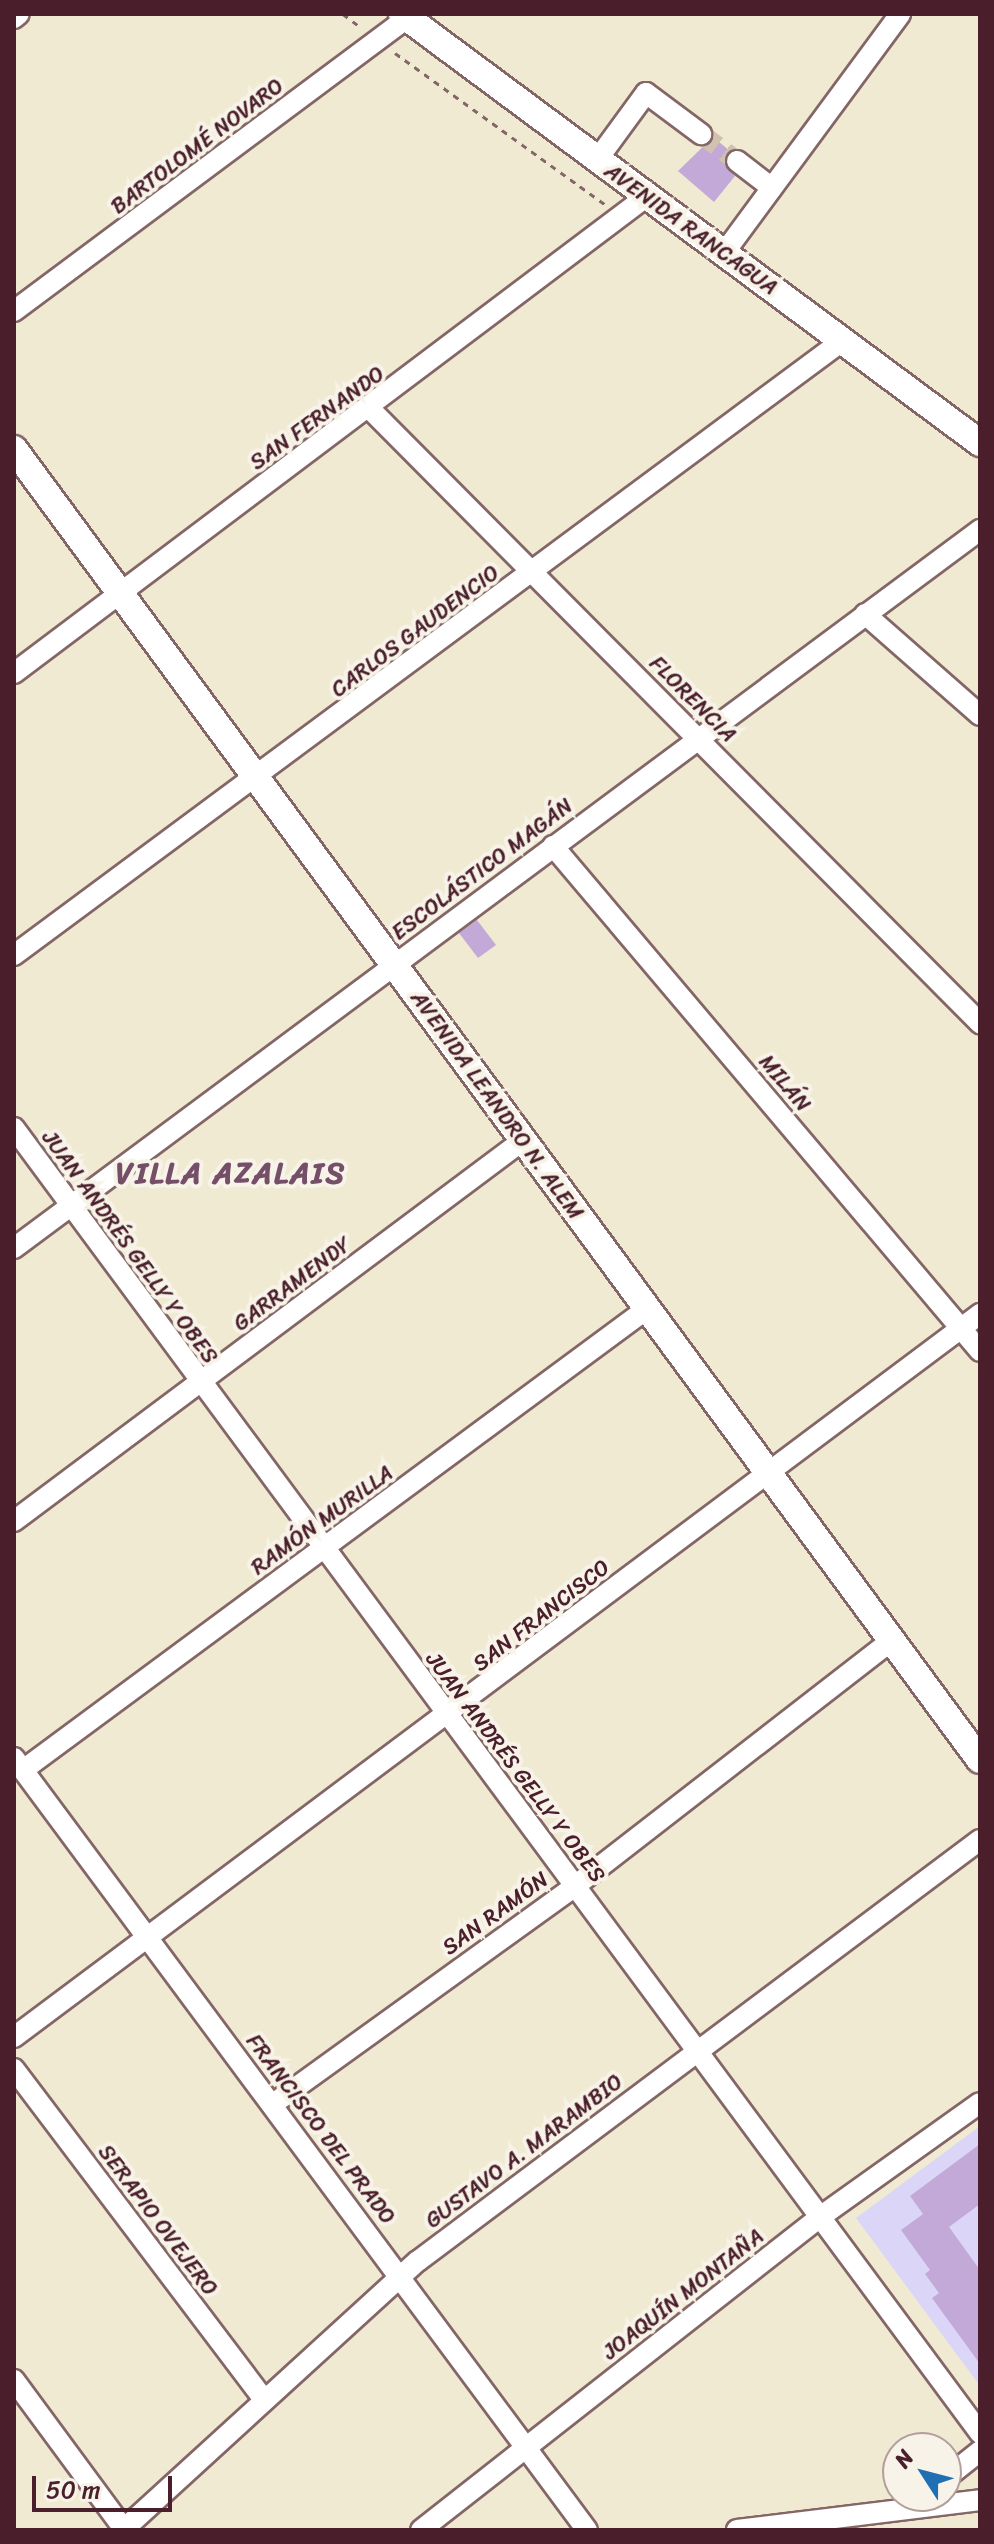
<!DOCTYPE html>
<meta charset="utf-8">
<style>
body{margin:0}
#map{position:relative;width:994px;height:2544px;overflow:hidden;background:#f1ead3;font-family:Sriracha,sans-serif}
div>[style]{position:absolute}
.built>*{inset:0;background:#dbd6f7}
.building>*{inset:0;background:#c2a9d7}
.minor-tunnel>*{height:20px;margin-top:-10px;transform-origin:0;background:repeating-linear-gradient(90deg,#d0c1b1 0 20px,transparent 0 30px)}
.path>*{height:3px;margin-top:-1.5px;transform-origin:0;background:repeating-linear-gradient(90deg,#846666 0 6px,transparent 0 12px)}
.roads{filter:drop-shadow(2px 0 #846666) drop-shadow(-2px 0 #846666) drop-shadow(0 2px #846666) drop-shadow(0 -2px #846666)}
.minor>*{height:20px;margin:-10px;padding:0 10px;transform-origin:10px;border-radius:10px;background:#fff}
.major>*{height:26px;margin:-13px;padding:0 13px;transform-origin:13px;border-radius:13px;background:#fff}
span{translate:-50% -50%;white-space:nowrap;text-align:center;line-height:1.15;-webkit-text-stroke:8px #f7f3e8;paint-order:stroke}
.street-label{font-size:22px;color:#4a1f2b}
.district-label{font-size:30px;color:#744f67;font-weight:700;letter-spacing:2px}
.frame{position:absolute;inset:0;border:16px solid #4a1f2b;pointer-events:none}
.north{position:absolute;left:882px;top:2432px;width:80px;height:80px;box-sizing:border-box;background:#f7f3e8;border:2px solid #b29e9c;border-radius:50%;rotate:306deg;font-size:22px;font-weight:700;line-height:32px;text-align:center;color:#4a1f2b}
.north::after{content:'';display:block;margin:auto;width:28px;height:36px;background:#1f6fb2;clip-path:polygon(50% 0,100% 100%,50% 72%,0 100%)}
.scale{position:absolute;left:32px;top:2476px;width:140px;height:36px;box-sizing:border-box;border:4px solid #4a1f2b;border-top:0;padding-left:10px;font-size:24px;line-height:28px;white-space:nowrap;color:#4a1f2b;-webkit-text-stroke:6px #f7f3e8;paint-order:stroke}
</style>
<div id="map">
<div class="built">
<i style="clip-path:polygon(980px 2126px,980px 2386px,856px 2218px)"></i>
</div>
<div class="building">
<i style="clip-path:polygon(713px 137px,730px 151px,725px 165px,735px 176px,714px 202px,678px 171px)"></i>
<i style="clip-path:polygon(477px 920px,496px 945px,478px 958px,459px 933px)"></i>
<i style="clip-path:polygon(980px 2144px,980px 2204px,949px 2227px,980px 2270px,980px 2364px,932px 2298px,939px 2293px,925px 2274px,930px 2270px,901px 2230px,923px 2214px,910px 2196px)"></i>
</div>
<div class="minor-tunnel">
<i style="left:701px;top:134px;width:45px;rotate:36.9deg"></i>
</div>
<div class="path">
<i style="left:343px;top:14px;width:21px;rotate:37deg"></i>
<i style="left:395px;top:53px;width:260px;rotate:35.8deg"></i>
</div>
<div class="roads">
<div class="minor">
<i style="left:14px;top:18px;width:6px;rotate:-39deg"></i>
<i style="left:597px;top:160px;width:83px;rotate:-53.8deg"></i>
<i style="left:646px;top:93px;width:69px;rotate:36.7deg"></i>
<i style="left:737px;top:161px;width:44px;rotate:37.6deg"></i>
<i style="left:724px;top:253px;width:297px;rotate:-53.6deg"></i>
<i style="left:14px;top:311px;width:497px;rotate:-36.7deg"></i>
<i style="left:370px;top:409px;width:866px;rotate:45.19deg"></i>
<i style="left:865px;top:614px;width:153px;rotate:41.3deg"></i>
<i style="left:14px;top:673px;width:791px;rotate:-36.99deg"></i>
<i style="left:553px;top:846px;width:661px;rotate:49.78deg"></i>
<i style="left:14px;top:955px;width:1031px;rotate:-36.56deg"></i>
<i style="left:14px;top:1128px;width:1624px;rotate:53.49deg"></i>
<i style="left:14px;top:1248px;width:1204px;rotate:-36.62deg"></i>
<i style="left:14px;top:1521px;width:634px;rotate:-36.8deg"></i>
<i style="left:14px;top:1758px;width:961px;rotate:53.42deg"></i>
<i style="left:23px;top:1770px;width:777px;rotate:-36.47deg"></i>
<i style="left:14px;top:2037px;width:1207px;rotate:-36.81deg"></i>
<i style="left:14px;top:2069px;width:414px;rotate:52.9deg"></i>
<i style="left:273px;top:2104px;width:372px;rotate:-35.8deg"></i>
<i style="left:575px;top:1886px;width:403px;rotate:-37.8deg"></i>
<i style="left:14px;top:2380px;width:185px;rotate:53.6deg"></i>
<i style="left:946px;top:2478px;width:43px;rotate:-38.5deg"></i>
<i style="left:123px;top:2530px;width:399px;rotate:-42.4deg"></i>
<i style="left:418px;top:2261px;width:702px;rotate:-36.84deg"></i>
<i style="left:421px;top:2530px;width:507px;rotate:-38.11deg"></i>
<i style="left:820px;top:2217px;width:196px;rotate:-35.5deg"></i>
<i style="left:737px;top:2530px;width:245px;rotate:-7deg"></i>
</div>
<div class="major">
<i style="left:402px;top:14px;width:720px;rotate:36.58deg"></i>
<i style="left:14px;top:449px;width:1628px;rotate:53.62deg"></i>
</div>
</div>
<div class="street-label">
<span style="left:197px;top:146px;rotate:-37deg">BARTOLOMÉ NOVARO</span>
<span style="left:691px;top:229px;rotate:36deg">AVENIDA RANCAGUA</span>
<span style="left:317px;top:418px;rotate:-36deg">SAN FERNANDO</span>
<span style="left:415px;top:631px;rotate:-37deg">CARLOS GAUDENCIO</span>
<span style="left:693px;top:699px;rotate:45deg">FLORENCIA</span>
<span style="left:482px;top:869px;rotate:-37deg">ESCOLÁSTICO MAGÁN</span>
<span style="left:785px;top:1083px;rotate:50deg">MILÁN</span>
<span style="left:497px;top:1105px;rotate:54deg">AVENIDA LEANDRO N. ALEM</span>
<span style="left:130px;top:1247px;rotate:54deg">JUAN ANDRÉS GELLY Y OBES</span>
<span style="left:292px;top:1284px;rotate:-37deg">GARRAMENDY</span>
<span style="left:322px;top:1520px;rotate:-36deg">RAMÓN MURILLA</span>
<span style="left:541px;top:1615px;rotate:-38deg">SAN FRANCISCO</span>
<span style="left:516px;top:1767px;rotate:53deg">JUAN ANDRÉS GELLY Y OBES</span>
<span style="left:495px;top:1913px;rotate:-36deg">SAN RAMÓN</span>
<span style="left:321px;top:2129px;rotate:53deg">FRANCISCO DEL PRADO</span>
<span style="left:524px;top:2151px;rotate:-37deg">GUSTAVO A. MARAMBIO</span>
<span style="left:158px;top:2220px;rotate:53deg">SERAPIO OVEJERO</span>
<span style="left:683px;top:2294px;rotate:-38deg">JOAQUÍN MONTAÑA</span>
</div>
<div class="district-label">
<span style="left:231px;top:1173px">VILLA AZALAIS</span>
</div>
<div class="frame"></div>
<div class="north">N</div>
<div class="scale">50 m</div>
</div>
